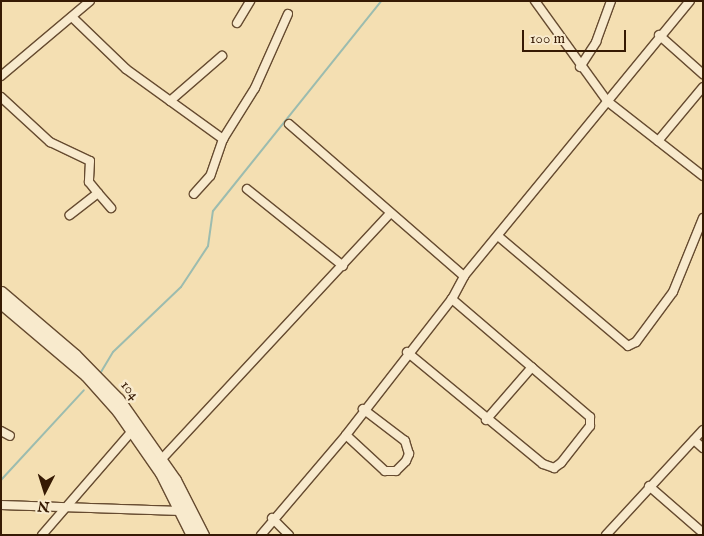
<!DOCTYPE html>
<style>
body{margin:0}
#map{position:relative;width:704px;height:536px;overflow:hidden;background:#f4dfb2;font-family:"IM FELL English",serif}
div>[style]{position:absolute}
.stream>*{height:2px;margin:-1px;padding:0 1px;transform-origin:1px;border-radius:1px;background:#9cbcaf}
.roads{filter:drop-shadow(1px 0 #664b30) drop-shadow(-1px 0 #664b30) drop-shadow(0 1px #664b30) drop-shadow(0 -1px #664b30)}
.street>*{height:8px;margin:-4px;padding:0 4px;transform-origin:4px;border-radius:4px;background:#f8eacd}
.secondary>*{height:11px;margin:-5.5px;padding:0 5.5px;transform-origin:5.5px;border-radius:5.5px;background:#f8eacd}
span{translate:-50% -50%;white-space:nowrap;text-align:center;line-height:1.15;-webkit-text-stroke:5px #f8eacd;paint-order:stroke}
.street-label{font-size:15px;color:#361a04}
.frame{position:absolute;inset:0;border:2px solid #361a04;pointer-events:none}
.north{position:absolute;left:20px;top:466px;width:50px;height:50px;-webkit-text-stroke:4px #f8eacd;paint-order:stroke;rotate:185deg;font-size:14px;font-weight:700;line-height:20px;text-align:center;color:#361a04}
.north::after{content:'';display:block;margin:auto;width:18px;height:22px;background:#361a04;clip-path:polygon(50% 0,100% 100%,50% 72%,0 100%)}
.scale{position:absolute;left:522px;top:30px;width:104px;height:22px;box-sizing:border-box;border:2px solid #361a04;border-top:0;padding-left:6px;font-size:15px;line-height:18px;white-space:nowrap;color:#361a04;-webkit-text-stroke:4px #f8eacd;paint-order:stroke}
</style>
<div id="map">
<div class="stream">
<i style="left:101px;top:372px;width:23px;rotate:-59deg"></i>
<i style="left:113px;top:352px;width:94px;rotate:-43.7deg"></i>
<i style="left:181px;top:287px;width:49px;rotate:-56.6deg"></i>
<i style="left:208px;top:246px;width:35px;rotate:-82deg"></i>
<i style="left:213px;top:211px;width:269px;rotate:-51.3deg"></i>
<i style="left:1px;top:480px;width:122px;rotate:-47.3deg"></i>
</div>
<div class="roads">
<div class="street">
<i style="left:535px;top:1px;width:123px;rotate:54.2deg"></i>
<i style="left:607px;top:101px;width:122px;rotate:38deg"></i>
<i style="left:72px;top:17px;width:75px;rotate:43.9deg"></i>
<i style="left:126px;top:69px;width:120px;rotate:35.8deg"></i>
<i style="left:223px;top:139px;width:39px;rotate:109deg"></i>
<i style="left:210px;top:176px;width:24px;rotate:132deg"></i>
<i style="left:237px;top:23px;width:26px;rotate:-59deg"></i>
<i style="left:659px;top:35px;width:59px;rotate:41.6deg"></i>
<i style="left:580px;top:67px;width:30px;rotate:-57deg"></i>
<i style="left:596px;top:42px;width:44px;rotate:-69.9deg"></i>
<i style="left:1px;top:76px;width:116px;rotate:-40.1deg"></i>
<i style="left:1px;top:97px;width:67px;rotate:42.6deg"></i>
<i style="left:50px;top:142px;width:44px;rotate:25.4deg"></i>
<i style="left:90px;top:161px;width:21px;rotate:93deg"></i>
<i style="left:89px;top:182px;width:14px;rotate:51deg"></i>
<i style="left:98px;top:193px;width:36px;rotate:142deg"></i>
<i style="left:170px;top:101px;width:69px;rotate:-40.9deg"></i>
<i style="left:289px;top:124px;width:232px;rotate:41deg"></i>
<i style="left:464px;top:276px;width:356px;rotate:-50.6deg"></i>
<i style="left:223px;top:139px;width:60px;rotate:-57.9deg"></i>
<i style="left:255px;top:88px;width:81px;rotate:-66deg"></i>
<i style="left:658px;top:141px;width:70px;rotate:-50.2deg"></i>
<i style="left:247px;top:189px;width:123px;rotate:38.7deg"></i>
<i style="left:98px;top:193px;width:20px;rotate:49deg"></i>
<i style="left:498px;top:236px;width:170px;rotate:40.2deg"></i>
<i style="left:628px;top:346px;width:9px;rotate:-27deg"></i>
<i style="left:636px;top:342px;width:62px;rotate:-53.5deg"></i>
<i style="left:673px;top:292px;width:80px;rotate:-67.9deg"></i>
<i style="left:407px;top:352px;width:176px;rotate:39.5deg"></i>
<i style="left:543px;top:464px;width:12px;rotate:20deg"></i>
<i style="left:554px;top:468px;width:9px;rotate:-36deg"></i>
<i style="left:561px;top:463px;width:47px;rotate:-51.9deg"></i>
<i style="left:590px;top:426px;width:9px;rotate:-90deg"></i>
<i style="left:590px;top:417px;width:182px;rotate:-139.5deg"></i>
<i style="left:486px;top:420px;width:70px;rotate:-49deg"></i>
<i style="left:1px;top:431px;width:10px;rotate:29deg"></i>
<i style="left:346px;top:435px;width:53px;rotate:42.7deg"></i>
<i style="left:385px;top:471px;width:11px"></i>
<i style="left:396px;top:471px;width:14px;rotate:-45deg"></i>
<i style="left:406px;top:461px;width:8px;rotate:-67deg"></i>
<i style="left:409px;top:454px;width:14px;rotate:-107deg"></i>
<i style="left:405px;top:441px;width:53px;rotate:-142.7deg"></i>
<i style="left:694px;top:440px;width:12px;rotate:42deg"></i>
<i style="left:159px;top:462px;width:340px;rotate:-47.1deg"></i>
<i style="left:649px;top:486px;width:72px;rotate:41deg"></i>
<i style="left:1px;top:505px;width:180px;rotate:1.9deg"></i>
<i style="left:272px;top:518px;width:24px;rotate:45deg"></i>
<i style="left:42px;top:535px;width:138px;rotate:-49.1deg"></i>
<i style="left:261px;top:535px;width:131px;rotate:-49.6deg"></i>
<i style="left:346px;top:435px;width:172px;rotate:-52.1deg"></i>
<i style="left:452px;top:299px;width:26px;rotate:-62deg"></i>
<i style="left:606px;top:535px;width:143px;rotate:-47.3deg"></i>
</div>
<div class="secondary">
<i style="left:1px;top:292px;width:97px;rotate:40.4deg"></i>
<i style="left:75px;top:355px;width:62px;rotate:45.7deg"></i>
<i style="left:118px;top:399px;width:99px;rotate:54.9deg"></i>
<i style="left:175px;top:480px;width:62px;rotate:63deg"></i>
<i style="left:1px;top:303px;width:111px;rotate:40.3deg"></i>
<i style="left:86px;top:375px;width:48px;rotate:48.4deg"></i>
<i style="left:118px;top:411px;width:75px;rotate:55.3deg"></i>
<i style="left:161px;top:473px;width:69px;rotate:63.4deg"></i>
</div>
</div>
<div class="street-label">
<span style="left:130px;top:390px;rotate:51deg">104</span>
</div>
<div class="frame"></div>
<div class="north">N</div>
<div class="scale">100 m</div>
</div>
